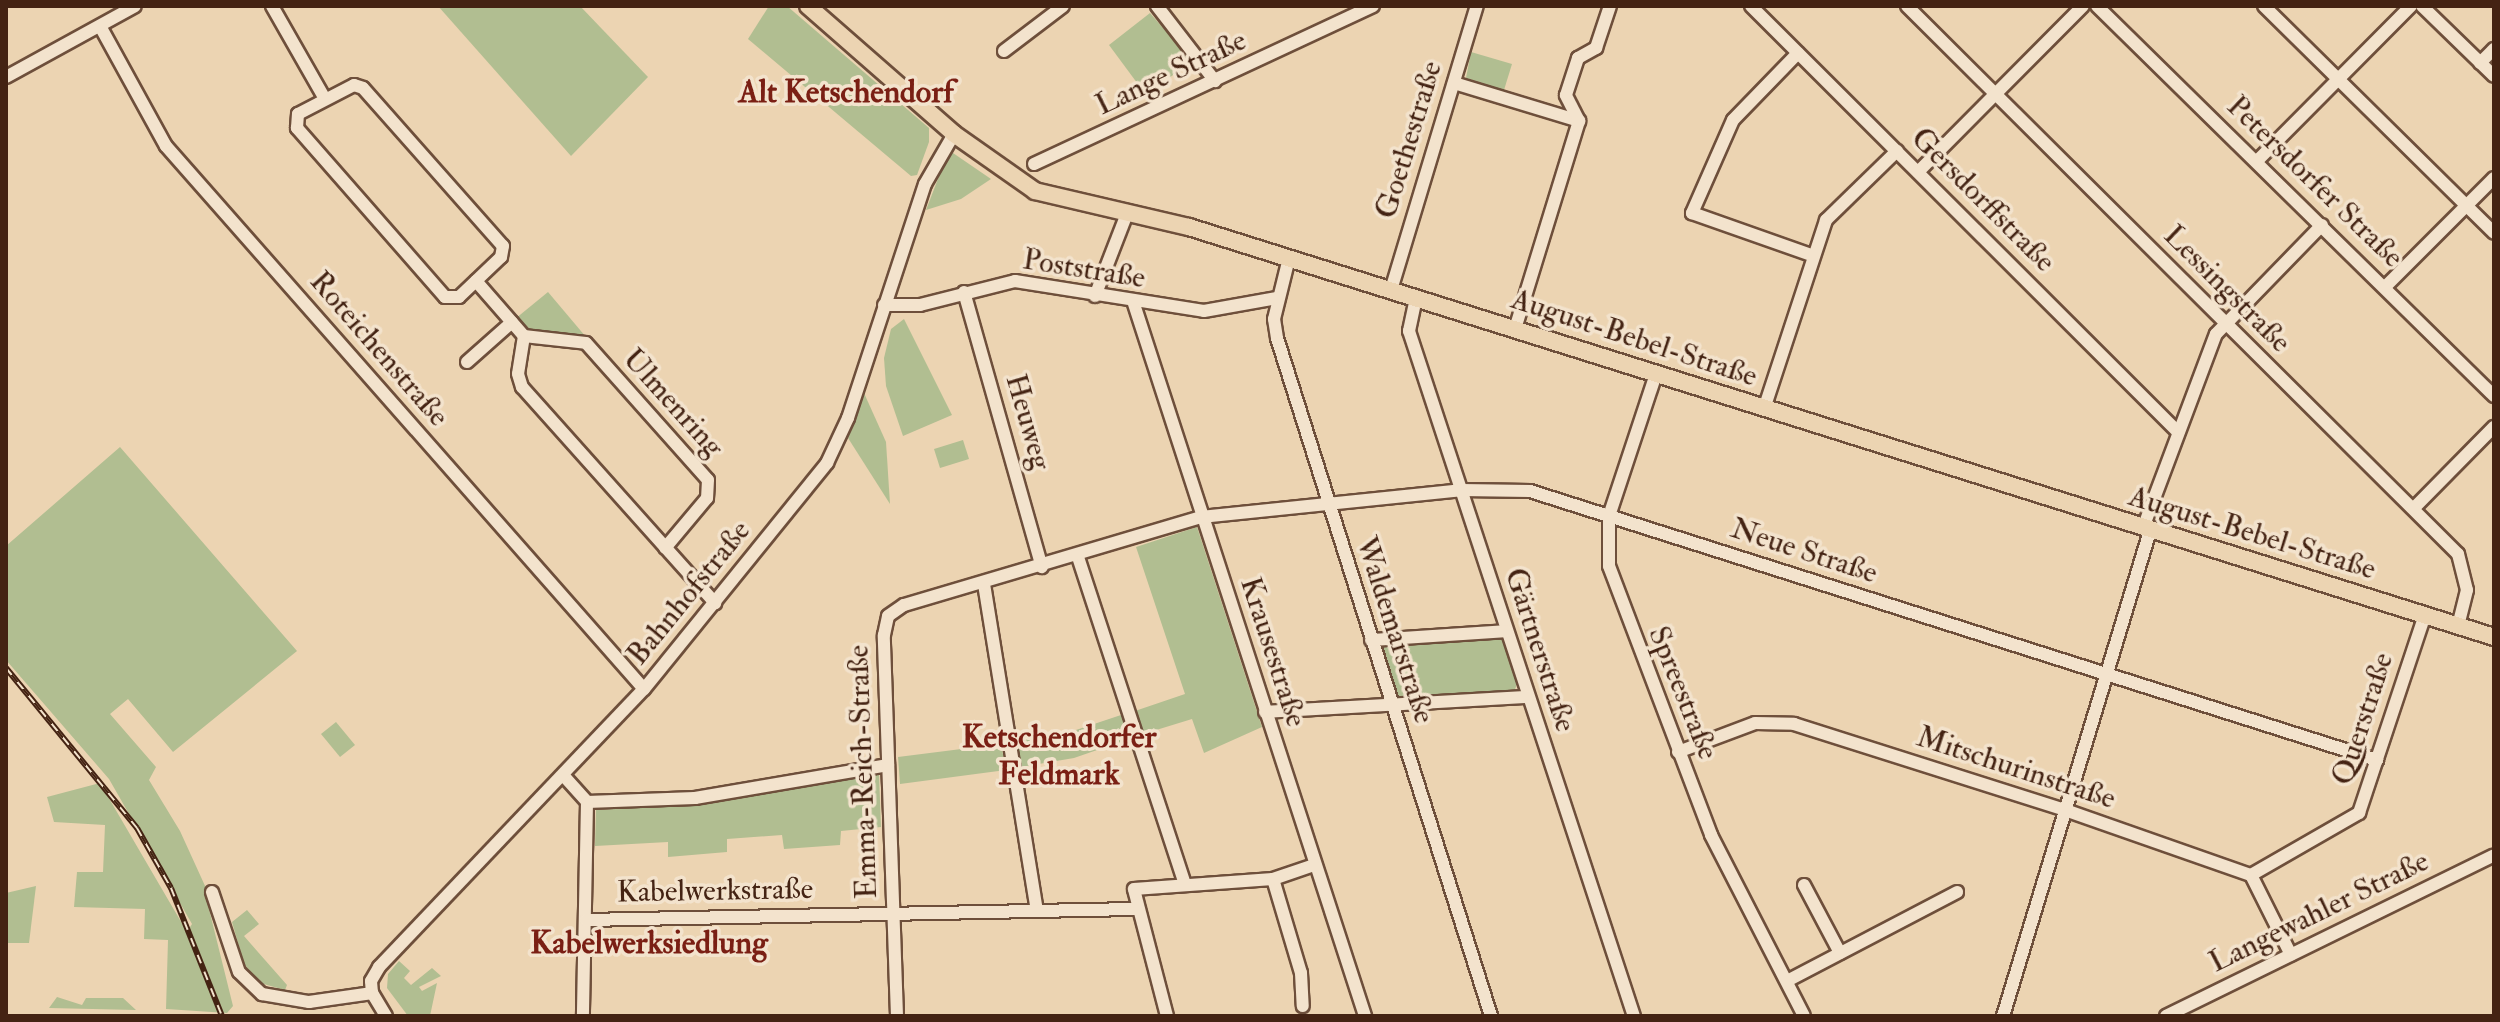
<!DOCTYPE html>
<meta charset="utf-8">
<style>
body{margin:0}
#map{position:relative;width:2500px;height:1022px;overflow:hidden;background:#ecd4b2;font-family:"IM FELL Double Pica",serif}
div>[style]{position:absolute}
.green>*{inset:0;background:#b1be91}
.roads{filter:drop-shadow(2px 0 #6e4f3b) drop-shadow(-2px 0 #6e4f3b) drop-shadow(0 2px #6e4f3b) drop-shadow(0 -2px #6e4f3b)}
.minor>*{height:12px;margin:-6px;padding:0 6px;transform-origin:6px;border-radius:6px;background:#f3e3cd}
.major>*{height:16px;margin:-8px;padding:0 8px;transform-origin:8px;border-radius:8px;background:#ecd4b2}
.rail>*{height:6px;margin-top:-3px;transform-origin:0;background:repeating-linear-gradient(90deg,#f3e3cd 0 9px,#442313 0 18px);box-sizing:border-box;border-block:2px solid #442313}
span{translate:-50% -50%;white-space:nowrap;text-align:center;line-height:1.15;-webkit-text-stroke:7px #f3e3cd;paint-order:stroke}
.street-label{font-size:30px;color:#442313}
.neighbourhood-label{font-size:32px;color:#7a1f14;font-weight:700}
.frame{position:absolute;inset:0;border:8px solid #442313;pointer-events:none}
</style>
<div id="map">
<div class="green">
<i style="clip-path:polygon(438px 6px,580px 6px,648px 77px,571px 156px)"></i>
<i style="clip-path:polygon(769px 6px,787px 6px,929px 128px,929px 142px,917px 175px,911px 176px,748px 39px)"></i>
<i style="clip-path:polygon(1150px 13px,1192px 61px,1146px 95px,1109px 45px)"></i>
<i style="clip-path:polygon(1471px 52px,1512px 64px,1504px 90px,1466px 78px)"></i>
<i style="clip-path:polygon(953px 153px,991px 179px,961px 199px,926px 210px,946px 158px)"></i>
<i style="clip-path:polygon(548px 292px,586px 337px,526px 329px,515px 319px)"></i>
<i style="clip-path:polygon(904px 319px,952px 415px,903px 436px,886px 386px,884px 358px,891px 329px)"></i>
<i style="clip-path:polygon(864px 393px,886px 442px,890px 504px,848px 438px)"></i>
<i style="clip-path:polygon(963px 440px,969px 459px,940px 468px,934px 449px)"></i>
<i style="clip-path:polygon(120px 447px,297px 651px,173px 752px,128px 699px,110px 714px,156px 767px,149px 780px,180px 831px,211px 899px,207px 901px,233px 1006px,227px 1013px,166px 1009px,168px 940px,144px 939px,145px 909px,74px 907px,77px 872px,103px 872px,105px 825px,54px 822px,47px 797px,100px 783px,187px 932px,192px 924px,109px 779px,6px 660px,6px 546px)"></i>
<i style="clip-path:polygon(1197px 527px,1262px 727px,1204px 753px,1192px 719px,1140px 735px,1132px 712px,1185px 694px,1136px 547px)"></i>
<i style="clip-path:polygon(1504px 638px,1517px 684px,1514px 692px,1395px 698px,1380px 653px,1387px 644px)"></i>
<i style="clip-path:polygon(1121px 715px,1132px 734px,1129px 739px,1074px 758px,1021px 767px,1017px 741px,1070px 732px)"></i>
<i style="clip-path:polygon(336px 722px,355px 745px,340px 757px,321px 734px)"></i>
<i style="clip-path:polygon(1001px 744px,1006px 770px,900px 784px,898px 757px)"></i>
<i style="clip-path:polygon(879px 774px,881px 827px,841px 831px,840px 845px,784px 849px,782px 835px,727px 839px,727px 852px,668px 857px,668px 842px,595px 846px,596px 810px,691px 804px)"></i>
<i style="clip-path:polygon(36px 886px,29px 943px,6px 943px,6px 893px)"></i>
<i style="clip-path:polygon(247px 910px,259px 924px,244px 936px,287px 985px,285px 990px,260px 983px,244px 964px,232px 922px)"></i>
<i style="clip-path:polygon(399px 961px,410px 971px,404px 978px,411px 985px,432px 968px,441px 976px,419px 987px,422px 991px,437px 983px,430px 1016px,408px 1016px,387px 988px,388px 974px)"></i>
<i style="clip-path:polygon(57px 997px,82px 1005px,86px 998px,123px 998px,136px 1010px,49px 1008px)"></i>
</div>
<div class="roads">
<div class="minor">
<i style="left:272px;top:6px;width:107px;rotate:60.3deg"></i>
<i style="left:1157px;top:6px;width:95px;rotate:52.3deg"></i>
<i style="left:1751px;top:6px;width:602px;rotate:44.93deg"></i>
<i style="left:1907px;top:6px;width:777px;rotate:44.84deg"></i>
<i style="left:2458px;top:554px;width:37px;rotate:76deg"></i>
<i style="left:2467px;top:590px;width:37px;rotate:104deg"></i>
<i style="left:2097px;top:6px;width:557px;rotate:44.49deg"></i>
<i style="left:2264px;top:6px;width:323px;rotate:44.6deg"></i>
<i style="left:2422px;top:6px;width:100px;rotate:44.2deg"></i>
<i style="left:100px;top:26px;width:137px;rotate:61.2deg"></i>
<i style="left:166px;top:146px;width:723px;rotate:48.64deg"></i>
<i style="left:1004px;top:51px;width:74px;rotate:-37.3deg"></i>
<i style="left:1798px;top:53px;width:93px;rotate:134.1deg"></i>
<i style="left:1733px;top:120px;width:102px;rotate:113.8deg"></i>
<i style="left:1692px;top:213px;width:129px;rotate:19.4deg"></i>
<i style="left:2480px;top:63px;width:20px;rotate:-45deg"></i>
<i style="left:6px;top:77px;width:147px;rotate:-28.8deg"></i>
<i style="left:1454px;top:83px;width:131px;rotate:16.9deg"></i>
<i style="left:354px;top:85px;width:9px;rotate:18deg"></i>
<i style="left:363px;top:88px;width:211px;rotate:48.5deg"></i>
<i style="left:503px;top:246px;width:11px;rotate:100deg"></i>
<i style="left:501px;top:257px;width:58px;rotate:136.4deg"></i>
<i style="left:459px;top:297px;width:14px;rotate:180deg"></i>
<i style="left:445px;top:297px;width:225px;rotate:-131.2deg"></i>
<i style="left:297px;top:128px;width:14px;rotate:-86deg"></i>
<i style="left:298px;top:114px;width:63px;rotate:-27.4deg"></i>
<i style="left:2257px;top:161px;width:218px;rotate:-45.2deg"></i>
<i style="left:1034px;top:164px;width:374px;rotate:-25deg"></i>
<i style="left:1918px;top:172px;width:234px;rotate:-45.2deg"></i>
<i style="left:1289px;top:258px;width:63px;rotate:103.8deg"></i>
<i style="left:1274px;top:319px;width:19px;rotate:81deg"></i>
<i style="left:1277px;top:338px;width:711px;rotate:72.48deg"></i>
<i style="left:476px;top:281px;width:73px;rotate:48.9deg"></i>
<i style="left:2385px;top:287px;width:154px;rotate:-45deg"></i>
<i style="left:1391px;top:290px;width:297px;rotate:-73.2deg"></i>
<i style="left:964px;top:292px;width:286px;rotate:74.2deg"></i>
<i style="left:1095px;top:296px;width:91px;rotate:-68.8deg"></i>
<i style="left:1416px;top:298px;width:34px;rotate:102deg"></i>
<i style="left:1409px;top:331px;width:721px;rotate:71.82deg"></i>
<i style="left:1134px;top:304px;width:749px;rotate:72.02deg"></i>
<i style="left:884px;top:305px;width:36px"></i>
<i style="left:920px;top:305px;width:98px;rotate:-14.2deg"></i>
<i style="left:1015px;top:281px;width:191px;rotate:9deg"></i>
<i style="left:1204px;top:311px;width:74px;rotate:-10.1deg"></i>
<i style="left:1515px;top:329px;width:218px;rotate:-72.9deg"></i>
<i style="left:1579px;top:121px;width:29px;rotate:-117deg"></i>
<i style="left:1566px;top:95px;width:39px;rotate:-72deg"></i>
<i style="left:1578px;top:58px;width:21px;rotate:-29deg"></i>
<i style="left:1596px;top:48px;width:44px;rotate:-71.6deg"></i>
<i style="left:524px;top:336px;width:38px;rotate:99deg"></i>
<i style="left:518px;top:374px;width:14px;rotate:73deg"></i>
<i style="left:522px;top:387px;width:290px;rotate:48.2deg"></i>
<i style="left:524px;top:336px;width:62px;rotate:6.4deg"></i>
<i style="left:586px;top:343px;width:183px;rotate:48.3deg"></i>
<i style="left:708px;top:480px;width:18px;rotate:93deg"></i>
<i style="left:707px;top:498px;width:65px;rotate:130deg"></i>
<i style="left:467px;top:362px;width:60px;rotate:-41.6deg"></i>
<i style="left:1656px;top:374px;width:150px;rotate:108.3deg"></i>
<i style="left:1609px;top:516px;width:50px;rotate:90deg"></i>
<i style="left:1609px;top:566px;width:288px;rotate:69.2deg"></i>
<i style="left:1711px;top:835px;width:203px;rotate:62.8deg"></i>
<i style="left:1764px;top:409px;width:199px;rotate:-71.8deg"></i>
<i style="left:1826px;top:220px;width:99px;rotate:-44.2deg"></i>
<i style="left:2414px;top:508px;width:114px;rotate:-45.4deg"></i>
<i style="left:2143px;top:528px;width:207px;rotate:-69.4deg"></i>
<i style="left:2216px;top:334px;width:152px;rotate:-45.8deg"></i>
<i style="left:1078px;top:557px;width:345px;rotate:71.9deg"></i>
<i style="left:984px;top:584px;width:331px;rotate:80.8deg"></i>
<i style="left:1371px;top:640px;width:135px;rotate:-3.8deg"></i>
<i style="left:1265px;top:712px;width:263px;rotate:-3.3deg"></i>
<i style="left:1678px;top:752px;width:82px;rotate:-20.6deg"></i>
<i style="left:1755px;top:723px;width:39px;rotate:1deg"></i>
<i style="left:1794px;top:724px;width:284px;rotate:17.6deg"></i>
<i style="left:2065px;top:810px;width:197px;rotate:19.3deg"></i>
<i style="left:2251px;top:875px;width:89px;rotate:63.4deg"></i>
<i style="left:563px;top:775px;width:36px;rotate:48deg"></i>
<i style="left:587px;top:802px;width:214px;rotate:91.1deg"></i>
<i style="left:587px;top:802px;width:108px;rotate:-2.1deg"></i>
<i style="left:695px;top:798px;width:196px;rotate:-9.7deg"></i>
<i style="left:2251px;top:875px;width:125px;rotate:-29.9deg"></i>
<i style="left:2359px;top:813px;width:209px;rotate:-71.6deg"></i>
<i style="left:1273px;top:879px;width:98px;rotate:73.4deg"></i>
<i style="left:1301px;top:973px;width:33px;rotate:87deg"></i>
<i style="left:1804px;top:885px;width:77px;rotate:62.1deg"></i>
<i style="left:212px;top:892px;width:84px;rotate:71.4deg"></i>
<i style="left:239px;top:972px;width:32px;rotate:44deg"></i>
<i style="left:262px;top:994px;width:48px;rotate:9.7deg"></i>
<i style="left:309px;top:1002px;width:64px;rotate:-8.1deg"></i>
<i style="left:586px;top:920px;width:549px;rotate:-1.15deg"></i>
<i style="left:1787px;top:981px;width:192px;rotate:-27.6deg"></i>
<i style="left:386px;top:1016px;width:27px;rotate:-121deg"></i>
<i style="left:372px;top:993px;width:12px;rotate:-95deg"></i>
<i style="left:371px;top:981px;width:16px;rotate:-60deg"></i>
<i style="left:379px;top:967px;width:384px;rotate:-46.4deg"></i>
<i style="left:644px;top:689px;width:291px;rotate:-51deg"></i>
<i style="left:827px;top:463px;width:50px;rotate:-65deg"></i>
<i style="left:848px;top:418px;width:246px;rotate:-71.8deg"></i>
<i style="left:925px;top:184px;width:58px;rotate:-59.9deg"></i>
<i style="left:897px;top:1016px;width:381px;rotate:-92deg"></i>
<i style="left:884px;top:635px;width:19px;rotate:-78deg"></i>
<i style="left:888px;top:616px;width:19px;rotate:-35deg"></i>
<i style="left:904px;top:605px;width:310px;rotate:-16.5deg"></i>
<i style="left:1201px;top:517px;width:261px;rotate:-5.9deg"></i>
<i style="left:1461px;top:490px;width:69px;rotate:0.8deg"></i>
<i style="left:1530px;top:491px;width:889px;rotate:17.62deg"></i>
<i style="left:1167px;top:1016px;width:131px;rotate:-104.6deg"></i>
<i style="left:1134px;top:889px;width:139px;rotate:-4.1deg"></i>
<i style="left:1273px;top:879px;width:43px;rotate:-18.9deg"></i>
<i style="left:2003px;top:1016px;width:507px;rotate:-73.14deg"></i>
<i style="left:2166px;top:1016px;width:365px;rotate:-26.1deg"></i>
</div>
<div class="major">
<i style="left:808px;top:6px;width:194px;rotate:41.2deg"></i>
<i style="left:954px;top:134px;width:99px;rotate:35.1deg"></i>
<i style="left:1035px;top:191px;width:158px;rotate:13.2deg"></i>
<i style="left:1189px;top:227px;width:1368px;rotate:17.44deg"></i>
</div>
</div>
<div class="rail">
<i style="left:6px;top:668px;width:207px;rotate:50.7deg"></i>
<i style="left:137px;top:828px;width:69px;rotate:60.5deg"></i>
<i style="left:171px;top:888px;width:138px;rotate:68.3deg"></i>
</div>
<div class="street-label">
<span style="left:1171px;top:73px;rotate:-25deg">Lange Straße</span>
<span style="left:1409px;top:140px;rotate:-73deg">Goethestraße</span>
<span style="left:2315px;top:182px;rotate:44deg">Petersdorfer Straße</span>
<span style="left:1983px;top:200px;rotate:45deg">Gersdorffstraße</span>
<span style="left:1084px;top:269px;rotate:9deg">Poststraße</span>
<span style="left:2227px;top:289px;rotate:45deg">Lessingstraße</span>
<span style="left:1634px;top:338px;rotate:18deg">August-Bebel-Straße</span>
<span style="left:379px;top:349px;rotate:49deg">Roteichenstraße</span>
<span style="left:673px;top:403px;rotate:48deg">Ulmenring</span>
<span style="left:1028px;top:422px;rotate:74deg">Heuweg</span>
<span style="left:2252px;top:533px;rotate:17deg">August-Bebel-Straße</span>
<span style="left:1804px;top:551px;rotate:18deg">Neue Straße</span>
<span style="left:689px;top:593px;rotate:-51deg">Bahnhofstraße</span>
<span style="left:1395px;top:630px;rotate:72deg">Waldemarstraße</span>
<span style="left:1540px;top:650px;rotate:72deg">Gärtnerstraße</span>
<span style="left:1273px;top:652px;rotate:72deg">Krausestraße</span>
<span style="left:1683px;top:693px;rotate:68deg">Spreestraße</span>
<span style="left:2363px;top:719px;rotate:-72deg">Querstraße</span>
<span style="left:2016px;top:768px;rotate:18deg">Mitschurinstraße</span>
<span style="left:863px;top:772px;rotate:-92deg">Emma-Reich-Straße</span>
<span style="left:715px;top:891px;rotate:-1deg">Kabelwerkstraße</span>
<span style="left:2319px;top:912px;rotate:-26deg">Langewahler Straße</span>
</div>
<div class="neighbourhood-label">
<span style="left:846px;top:92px">Alt Ketschendorf</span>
<span style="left:1059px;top:756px">Ketschendorfer<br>Feldmark</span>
<span style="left:649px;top:943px">Kabelwerksiedlung</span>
</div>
<div class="frame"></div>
</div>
